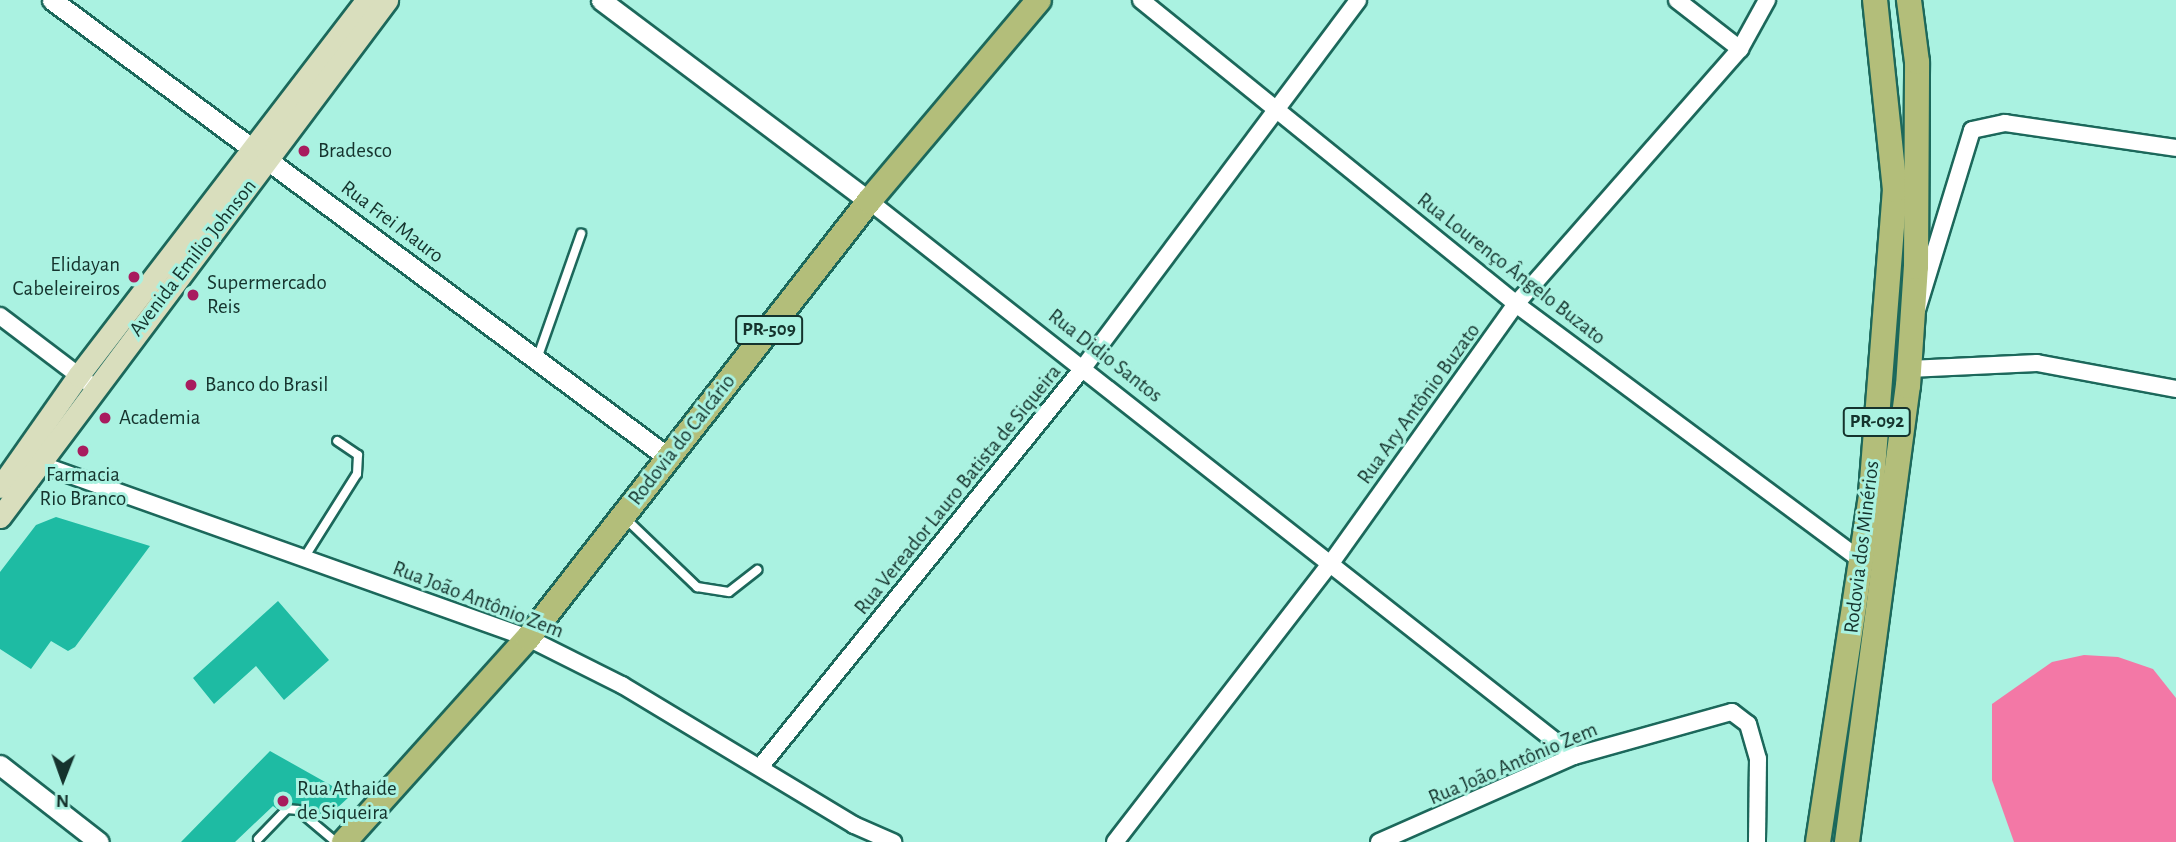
<!DOCTYPE html>
<meta charset="utf-8">
<style>
body{margin:0}
#map{position:relative;width:2176px;height:842px;overflow:hidden;background:#aaf2e1;font-family:"Alegreya Sans",sans-serif}
div>[style]{position:absolute}
.forest>*{inset:0;background:#f378a6}
.building>*{inset:0;background:#1ebba3}
.roads{filter:drop-shadow(2px 0 #1c685b) drop-shadow(-2px 0 #1c685b) drop-shadow(0 2px #1c685b) drop-shadow(0 -2px #1c685b)}
.service>*{height:8px;margin:-4px;padding:0 4px;transform-origin:4px;border-radius:4px;background:#fff}
.minor>*{height:16px;margin:-8px;padding:0 8px;transform-origin:8px;border-radius:8px;background:#fff}
.tertiary>*{height:19px;margin:-9.5px;padding:0 9.5px;transform-origin:9.5px;border-radius:9.5px;background:#fff}
.secondary>*{height:21px;margin:-10.5px;padding:0 10.5px;transform-origin:10.5px;border-radius:10.5px;background:#d9debd}
.primary>*{height:24px;margin:-12px;padding:0 12px;transform-origin:12px;border-radius:12px;background:#b3be7a}
.dots>*{width:19px;height:19px;translate:-50% -50%;box-sizing:border-box;border:4px solid #aaf2e1;border-radius:50%}
span{translate:-50% -50%;white-space:nowrap;text-align:center;line-height:1.15;-webkit-text-stroke:6px #aaf2e1;paint-order:stroke}
.shield-label span{padding:2px 5px;background:#aaf2e1;border:2px solid;border-radius:5px;-webkit-text-stroke-width:0}
.shield-label{font-size:19px;color:#15332d;font-weight:700}
.poi-label{font-size:21px;color:#15332d}
.left{translate:0 -50%;text-align:left}
.right{translate:-100% -50%;text-align:right}
.street-label{font-size:21px;color:#15332d}
.north{position:absolute;left:28px;top:744px;width:70px;height:70px;-webkit-text-stroke:5px #aaf2e1;paint-order:stroke;rotate:181deg;font-size:19px;font-weight:700;line-height:28px;text-align:center;color:#15332d}
.north::after{content:'';display:block;margin:auto;width:24px;height:32px;background:#15332d;clip-path:polygon(50% 0,100% 100%,50% 72%,0 100%)}
</style>
<div id="map">
<div class="forest">
<i style="clip-path:polygon(2084px 655px,2118px 657px,2153px 669px,2176px 698px,2176px 842px,2014px 842px,1992px 780px,1992px 704px,2052px 662px)"></i>
</div>
<div class="building">
<i style="clip-path:polygon(56px 517px,150px 546px,75px 647px,68px 651px,51px 641px,31px 669px,0 649px,0 572px,36px 525px)"></i>
<i style="clip-path:polygon(278px 601px,329px 660px,284px 700px,256px 666px,214px 704px,193px 678px)"></i>
<i style="clip-path:polygon(270px 751px,350px 796px,322px 822px,302px 805px,285px 803px,277px 809px,273px 806px,235px 842px,181px 842px)"></i>
</div>
<div class="roads">
<div class="service">
<i style="left:537px;top:359px;width:133px;rotate:-70.6deg"></i>
<i style="left:625px;top:518px;width:100px;rotate:43.8deg"></i>
<i style="left:697px;top:587px;width:32px;rotate:9deg"></i>
<i style="left:729px;top:592px;width:36px;rotate:-38deg"></i>
<i style="left:304px;top:558px;width:99px;rotate:-57.8deg"></i>
<i style="left:357px;top:474px;width:19px;rotate:-87deg"></i>
<i style="left:358px;top:455px;width:25px;rotate:-146deg"></i>
<i style="left:258px;top:839px;width:42px;rotate:-46deg"></i>
<i style="left:287px;top:809px;width:11px;rotate:5deg"></i>
<i style="left:298px;top:810px;width:50px;rotate:40.1deg"></i>
</div>
<div class="minor">
<i style="left:1141px;top:0;width:483px;rotate:39deg"></i>
<i style="left:1516px;top:304px;width:432px;rotate:36.6deg"></i>
<i style="left:1677px;top:0;width:80px;rotate:37.9deg"></i>
<i style="left:869px;top:201px;width:897px;rotate:38.21deg"></i>
<i style="left:1917px;top:310px;width:188px;rotate:-73deg"></i>
<i style="left:1972px;top:130px;width:34px;rotate:-12deg"></i>
<i style="left:2005px;top:123px;width:173px;rotate:8.3deg"></i>
<i style="left:0;top:316px;width:109px;rotate:37.2deg"></i>
<i style="left:1909px;top:369px;width:128px;rotate:-2.7deg"></i>
<i style="left:2037px;top:363px;width:141px;rotate:10.6deg"></i>
<i style="left:31px;top:461px;width:528px;rotate:19.6deg"></i>
<i style="left:528px;top:638px;width:105px;rotate:26.6deg"></i>
<i style="left:622px;top:685px;width:271px;rotate:31.1deg"></i>
<i style="left:854px;top:825px;width:43px;rotate:23.6deg"></i>
<i style="left:761px;top:766px;width:512px;rotate:-51.03deg"></i>
<i style="left:1083px;top:368px;width:459px;rotate:-53.2deg"></i>
<i style="left:1115px;top:842px;width:353px;rotate:-52.3deg"></i>
<i style="left:1331px;top:563px;width:318px;rotate:-54.5deg"></i>
<i style="left:1516px;top:304px;width:339px;rotate:-48.7deg"></i>
<i style="left:1740px;top:49px;width:56px;rotate:-61.1deg"></i>
<i style="left:1379px;top:842px;width:213px;rotate:-23.8deg"></i>
<i style="left:1574px;top:756px;width:164px;rotate:-15.6deg"></i>
<i style="left:1732px;top:712px;width:20px;rotate:37deg"></i>
<i style="left:1748px;top:724px;width:36px;rotate:74deg"></i>
<i style="left:1758px;top:759px;width:83px;rotate:90.7deg"></i>
</div>
<div class="tertiary">
<i style="left:52px;top:0;width:768px;rotate:36.59deg"></i>
<i style="left:601px;top:0;width:335px;rotate:36.9deg"></i>
<i style="left:0;top:765px;width:125px;rotate:37.9deg"></i>
</div>
<div class="secondary">
<i style="left:0;top:487px;width:136px;rotate:-54.9deg"></i>
<i style="left:78px;top:376px;width:474px;rotate:-52.5deg"></i>
<i style="left:0;top:517px;width:646px;rotate:-53.18deg"></i>
</div>
<div class="primary">
<i style="left:344px;top:842px;width:275px;rotate:-48deg"></i>
<i style="left:528px;top:638px;width:554px;rotate:-52.03deg"></i>
<i style="left:869px;top:201px;width:263px;rotate:-49.8deg"></i>
<i style="left:1818px;top:842px;width:352px;rotate:-81.3deg"></i>
<i style="left:1871px;top:494px;width:305px;rotate:-85.5deg"></i>
<i style="left:1895px;top:190px;width:191px;rotate:-96deg"></i>
<i style="left:1847px;top:842px;width:460px;rotate:-82.4deg"></i>
<i style="left:1908px;top:386px;width:119px;rotate:-86.2deg"></i>
<i style="left:1916px;top:267px;width:205px;rotate:-89.7deg"></i>
<i style="left:1917px;top:62px;width:63px;rotate:-97.4deg"></i>
</div>
</div>
<div class="dots">
<i style="left:304px;top:151px;background:#a81c5e"></i>
<i style="left:134px;top:277px;background:#a81c5e"></i>
<i style="left:193px;top:295px;background:#a81c5e"></i>
<i style="left:191px;top:385px;background:#a81c5e"></i>
<i style="left:105px;top:418px;background:#a81c5e"></i>
<i style="left:83px;top:451px;background:#a81c5e"></i>
<i style="left:283px;top:801px;background:#a81c5e"></i>
</div>
<div class="shield-label">
<span style="left:769px;top:330px">PR-509</span>
<span style="left:1877px;top:422px">PR-092</span>
</div>
<div class="poi-label">
<span class="left" style="left:318px;top:151px">Bradesco</span>
<span class="right" style="left:120px;top:277px">Elidayan<br>Cabeleireiros</span>
<span class="left" style="left:207px;top:295px">Supermercado<br>Reis</span>
<span class="left" style="left:205px;top:385px">Banco do Brasil</span>
<span class="left" style="left:119px;top:418px">Academia</span>
<span style="left:83px;top:487px">Farmacia<br>Rio Branco</span>
<span class="left" style="left:297px;top:801px">Rua Athaide<br>de Siqueira</span>
</div>
<div class="street-label">
<span style="left:392px;top:222px;rotate:37deg">Rua Frei Mauro</span>
<span style="left:193px;top:258px;rotate:-52deg">Avenida Emilio Johnson</span>
<span style="left:1511px;top:269px;rotate:38deg">Rua Lourenço Ângelo Buzato</span>
<span style="left:1105px;top:356px;rotate:38deg">Rua Didio Santos</span>
<span style="left:1419px;top:404px;rotate:-54deg">Rua Ary Antônio Buzato</span>
<span style="left:682px;top:440px;rotate:-52deg">Rodovia do Calcário</span>
<span style="left:958px;top:490px;rotate:-51deg">Rua Vereador Lauro Batista de Siqueira</span>
<span style="left:1862px;top:547px;rotate:-83deg">Rodovia dos Minérios</span>
<span style="left:478px;top:600px;rotate:21deg">Rua João Antônio Zem</span>
<span style="left:1513px;top:764px;rotate:-23deg">Rua João Antônio Zem</span>
</div>
<div class="north">N</div>
</div>
